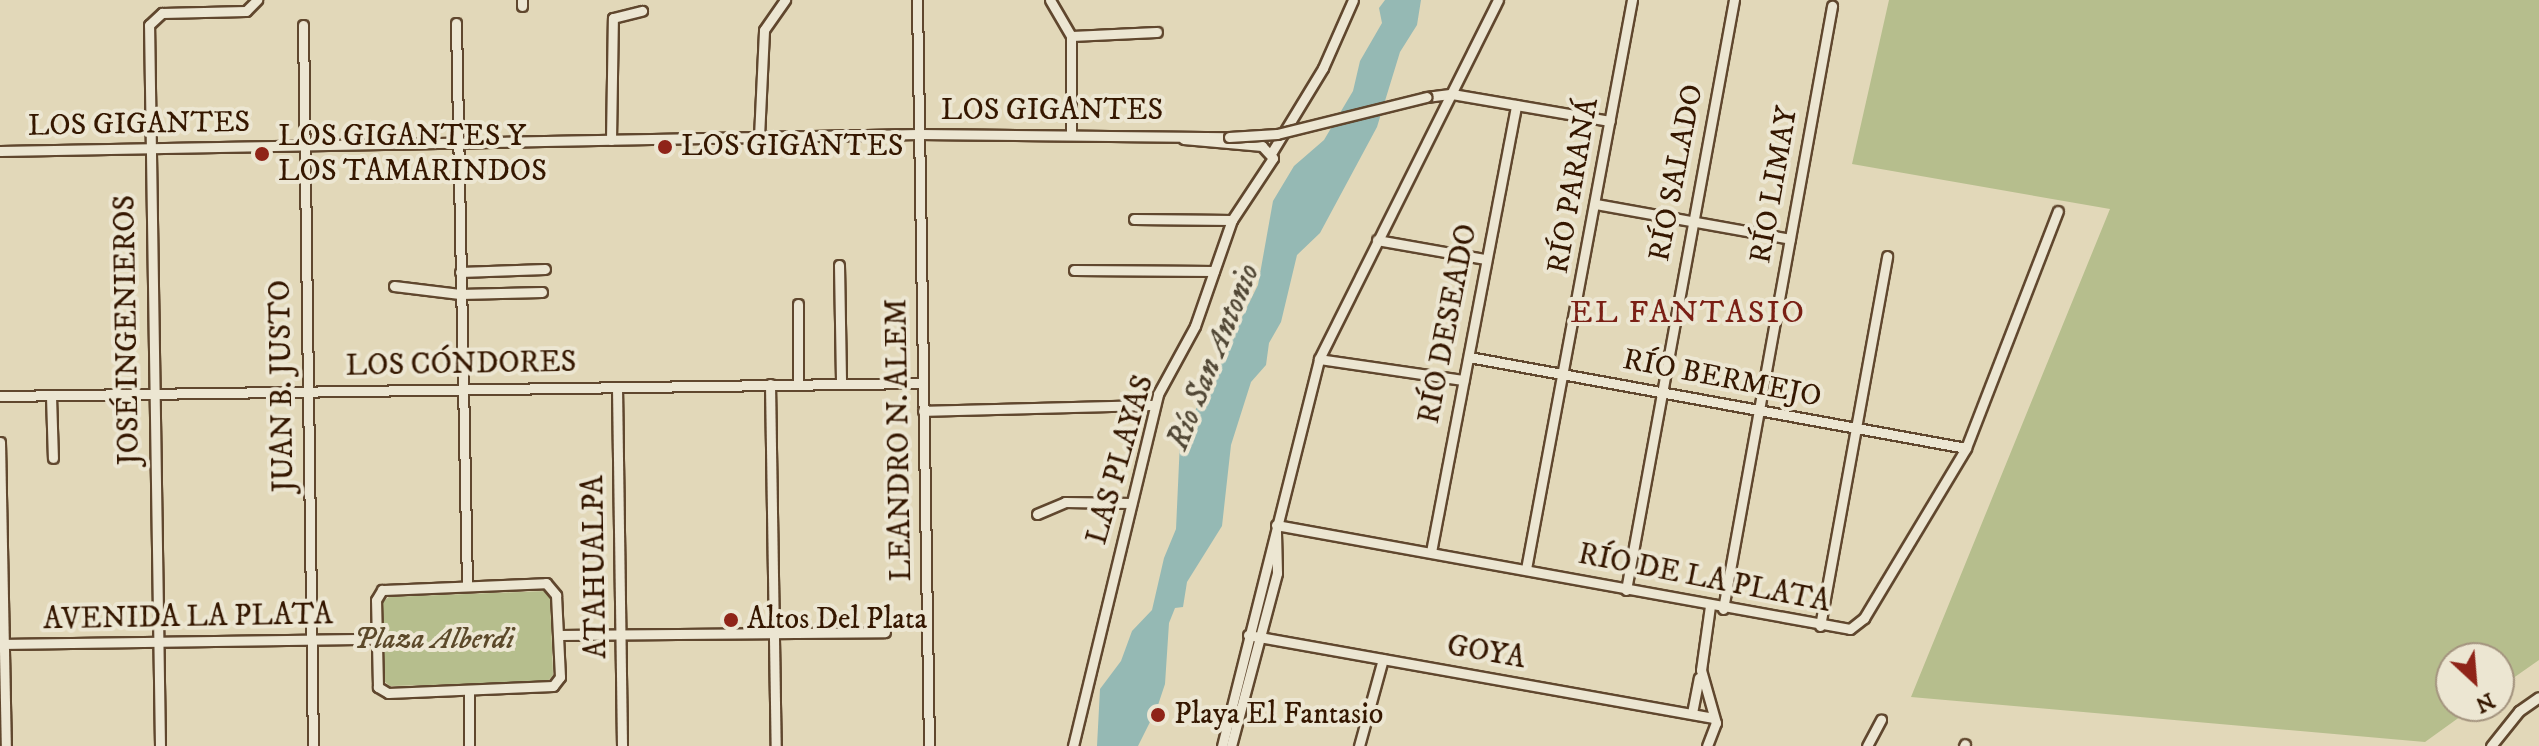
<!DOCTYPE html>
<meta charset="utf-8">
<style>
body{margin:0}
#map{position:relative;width:2539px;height:746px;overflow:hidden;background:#e2d8b9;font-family:"IM FELL DW Pica",serif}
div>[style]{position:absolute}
.green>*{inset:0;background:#b6be8d}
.water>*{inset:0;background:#95b9b4}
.roads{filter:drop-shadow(2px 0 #60472e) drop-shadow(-2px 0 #60472e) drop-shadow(0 2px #60472e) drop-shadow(0 -2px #60472e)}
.minor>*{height:9px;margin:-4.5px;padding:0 4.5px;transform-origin:4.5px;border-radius:4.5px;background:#ece6d2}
.bridges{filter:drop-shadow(2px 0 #60472e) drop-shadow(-2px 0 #60472e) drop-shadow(0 2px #60472e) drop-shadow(0 -2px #60472e)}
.minor-bridge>*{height:9px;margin:-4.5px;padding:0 4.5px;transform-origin:4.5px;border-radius:4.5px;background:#ece6d2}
.dots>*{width:22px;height:22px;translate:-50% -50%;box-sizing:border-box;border:4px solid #ece6d2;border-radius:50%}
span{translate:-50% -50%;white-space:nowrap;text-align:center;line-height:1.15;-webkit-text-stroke:8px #ece6d2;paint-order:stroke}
.street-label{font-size:30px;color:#351700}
.poi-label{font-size:30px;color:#351700}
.left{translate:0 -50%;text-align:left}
.park-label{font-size:30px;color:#5c492a;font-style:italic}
.neighbourhood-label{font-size:32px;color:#7a1f14;letter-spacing:2px}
.water-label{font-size:32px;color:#524836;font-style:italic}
.north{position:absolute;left:2435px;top:642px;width:80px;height:80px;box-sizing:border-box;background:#ece6d2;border:2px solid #a3937e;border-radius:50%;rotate:154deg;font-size:22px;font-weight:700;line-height:32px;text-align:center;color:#351700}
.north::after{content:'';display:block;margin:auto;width:28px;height:36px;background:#8f2418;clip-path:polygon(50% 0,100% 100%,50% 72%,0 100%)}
</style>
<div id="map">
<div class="green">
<i style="clip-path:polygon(1889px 0,2539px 0,2539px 660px,2499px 688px,2499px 658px,2451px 658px,2451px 706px,2475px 706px,2425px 742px,1911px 697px,2110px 209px,1852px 164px)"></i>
<i style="clip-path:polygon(545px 591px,550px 596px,553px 675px,547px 682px,390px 686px,384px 681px,382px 602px,389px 597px)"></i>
</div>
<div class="water">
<i style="clip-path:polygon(1385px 0,1421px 0,1417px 25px,1400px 52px,1377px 127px,1320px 233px,1297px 255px,1281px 322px,1269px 343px,1266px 365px,1251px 382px,1231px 445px,1222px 526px,1187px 582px,1183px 607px,1175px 608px,1169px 623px,1165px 684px,1157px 708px,1138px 746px,1097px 746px,1100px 689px,1121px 661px,1132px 631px,1152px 610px,1164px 558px,1176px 529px,1180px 441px,1258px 285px,1273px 201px,1294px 166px,1324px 140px,1353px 91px,1360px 61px,1382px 23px,1379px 8px)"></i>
</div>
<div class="roads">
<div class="minor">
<i style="left:522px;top:0;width:6px;rotate:90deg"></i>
<i style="left:917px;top:0;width:746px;rotate:89.08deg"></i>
<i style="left:1050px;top:0;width:42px;rotate:59.7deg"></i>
<i style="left:1071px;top:36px;width:98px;rotate:90deg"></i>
<i style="left:456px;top:23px;width:562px;rotate:88.88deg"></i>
<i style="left:303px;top:25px;width:721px;rotate:89.21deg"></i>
<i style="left:1071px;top:36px;width:86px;rotate:-2.7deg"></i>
<i style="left:1426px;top:97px;width:26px;rotate:-7deg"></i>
<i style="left:1452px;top:94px;width:160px;rotate:9.7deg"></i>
<i style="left:759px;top:137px;width:107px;rotate:-87.3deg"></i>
<i style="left:764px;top:30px;width:37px;rotate:-55deg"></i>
<i style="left:611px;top:140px;width:122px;rotate:-89.1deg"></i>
<i style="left:613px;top:18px;width:30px;rotate:-14deg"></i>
<i style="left:0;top:151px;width:919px;rotate:-1.06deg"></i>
<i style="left:919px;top:134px;width:310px;rotate:0.6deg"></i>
<i style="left:1272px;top:152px;width:98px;rotate:-58.7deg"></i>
<i style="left:1323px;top:68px;width:74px;rotate:-66.2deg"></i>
<i style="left:1596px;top:204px;width:197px;rotate:10.2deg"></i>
<i style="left:1134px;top:219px;width:98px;rotate:0.6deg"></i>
<i style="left:1377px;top:240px;width:110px;rotate:10deg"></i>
<i style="left:839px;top:265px;width:119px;rotate:89deg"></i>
<i style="left:1074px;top:270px;width:140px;rotate:0.4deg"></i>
<i style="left:460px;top:272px;width:85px;rotate:-2deg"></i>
<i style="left:394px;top:286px;width:66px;rotate:6.9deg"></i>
<i style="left:460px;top:294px;width:82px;rotate:-1.4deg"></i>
<i style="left:1469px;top:357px;width:505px;rotate:10.38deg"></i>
<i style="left:1319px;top:359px;width:146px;rotate:8.3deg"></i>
<i style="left:798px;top:383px;width:79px;rotate:-90deg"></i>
<i style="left:770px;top:384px;width:362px;rotate:89.1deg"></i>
<i style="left:617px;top:387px;width:359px;rotate:89.2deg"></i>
<i style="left:0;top:396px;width:922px;rotate:-0.81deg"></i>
<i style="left:51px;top:396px;width:62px;rotate:88.2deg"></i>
<i style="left:923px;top:411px;width:232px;rotate:-1.5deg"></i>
<i style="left:0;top:442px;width:304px;rotate:88.9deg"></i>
<i style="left:1037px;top:514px;width:30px;rotate:-23deg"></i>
<i style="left:1065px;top:502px;width:66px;rotate:0.9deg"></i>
<i style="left:1276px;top:525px;width:583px;rotate:10.27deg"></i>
<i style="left:1850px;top:629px;width:18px;rotate:-38deg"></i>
<i style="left:1864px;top:618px;width:198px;rotate:-59deg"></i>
<i style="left:1966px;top:448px;width:254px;rotate:-68.8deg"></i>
<i style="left:1431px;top:552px;width:455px;rotate:-79.2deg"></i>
<i style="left:1526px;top:569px;width:579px;rotate:-79.45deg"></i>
<i style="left:546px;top:583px;width:16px;rotate:50deg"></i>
<i style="left:556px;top:595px;width:82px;rotate:87.2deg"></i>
<i style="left:560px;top:677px;width:11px;rotate:128deg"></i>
<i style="left:553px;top:686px;width:165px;rotate:177.6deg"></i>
<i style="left:388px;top:693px;width:12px;rotate:-149deg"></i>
<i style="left:378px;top:687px;width:87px;rotate:-91.3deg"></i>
<i style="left:376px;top:600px;width:12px;rotate:-59deg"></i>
<i style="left:382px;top:590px;width:164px;rotate:-2.4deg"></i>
<i style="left:1626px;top:590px;width:600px;rotate:-79.63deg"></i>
<i style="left:1723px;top:609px;width:613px;rotate:-79.75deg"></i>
<i style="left:1820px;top:626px;width:376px;rotate:-79.7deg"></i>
<i style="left:559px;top:635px;width:326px;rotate:-0.5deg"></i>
<i style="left:1248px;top:635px;width:473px;rotate:10.1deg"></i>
<i style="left:0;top:644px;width:376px;rotate:-0.8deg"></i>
<i style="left:469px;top:690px;width:56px;rotate:90deg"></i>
<i style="left:1692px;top:713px;width:36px;rotate:-79deg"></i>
<i style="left:160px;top:746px;width:721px;rotate:-90.87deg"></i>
<i style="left:149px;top:25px;width:18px;rotate:-43deg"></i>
<i style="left:162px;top:13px;width:84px;rotate:-1.4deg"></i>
<i style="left:246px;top:11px;width:16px;rotate:-45deg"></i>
<i style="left:1073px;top:746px;width:362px;rotate:-76.4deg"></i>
<i style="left:1158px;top:394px;width:77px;rotate:-61.4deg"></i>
<i style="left:1195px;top:326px;width:112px;rotate:-70.8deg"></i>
<i style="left:1232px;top:220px;width:74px;rotate:-56.5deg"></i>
<i style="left:1273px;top:158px;width:16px;rotate:-133deg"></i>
<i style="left:1262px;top:146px;width:79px;rotate:-174.9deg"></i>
<i style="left:1222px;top:746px;width:399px;rotate:-75.9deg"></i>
<i style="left:1319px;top:359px;width:401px;rotate:-63.5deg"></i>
<i style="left:1231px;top:746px;width:179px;rotate:-75.1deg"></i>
<i style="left:1277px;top:573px;width:40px;rotate:-91.4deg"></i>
<i style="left:1359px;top:746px;width:90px;rotate:-74.6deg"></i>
<i style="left:1707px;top:746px;width:25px;rotate:-69deg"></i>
<i style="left:1716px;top:723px;width:55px;rotate:-105.8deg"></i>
<i style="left:1701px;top:670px;width:65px;rotate:-82deg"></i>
<i style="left:1867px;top:746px;width:30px;rotate:-62deg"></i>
<i style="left:1964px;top:746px;width:2px;rotate:-63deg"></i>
<i style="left:2491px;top:746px;width:45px;rotate:-51.3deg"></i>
<i style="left:2519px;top:711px;width:24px;rotate:-35deg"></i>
</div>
</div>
<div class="bridges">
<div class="minor-bridge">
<i style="left:1229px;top:137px;width:48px;rotate:-3.6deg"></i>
<i style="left:1277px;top:134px;width:154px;rotate:-13.9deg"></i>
</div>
</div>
<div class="dots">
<i style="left:665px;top:147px;background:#8f2418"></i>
<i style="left:262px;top:154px;background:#8f2418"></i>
<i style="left:731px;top:620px;background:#8f2418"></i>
<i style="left:1158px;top:715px;background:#8f2418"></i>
</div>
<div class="street-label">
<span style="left:1052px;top:111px">LOS GIGANTES</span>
<span style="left:139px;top:125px;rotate:-1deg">LOS GIGANTES</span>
<span style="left:1677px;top:173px;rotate:-79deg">RÍO SALADO</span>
<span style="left:1775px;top:185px;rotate:-80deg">RÍO LIMAY</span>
<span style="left:1574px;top:186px;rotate:-80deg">RÍO PARANÁ</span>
<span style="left:1449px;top:324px;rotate:-79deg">RÍO DESEADO</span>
<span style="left:128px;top:330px;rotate:-91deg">JOSÉ INGENIEROS</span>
<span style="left:461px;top:365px;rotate:-1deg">LOS CÓNDORES</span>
<span style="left:1722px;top:379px;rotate:11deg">RÍO BERMEJO</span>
<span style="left:283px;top:386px;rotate:-91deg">JUAN B. JUSTO</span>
<span style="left:900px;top:440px;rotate:-91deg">LEANDRO N. ALEM</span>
<span style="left:1121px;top:460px;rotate:-74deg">LAS PLAYAS</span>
<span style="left:596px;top:567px;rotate:-91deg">ATAHUALPA</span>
<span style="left:1704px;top:579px;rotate:11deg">RÍO DE LA PLATA</span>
<span style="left:188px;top:618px;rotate:-1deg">AVENIDA LA PLATA</span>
<span style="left:1486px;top:653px;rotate:10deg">GOYA</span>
</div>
<div class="poi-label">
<span class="left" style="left:278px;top:154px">LOS GIGANTES Y<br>LOS TAMARINDOS</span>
<span class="left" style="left:681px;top:147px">LOS GIGANTES</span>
<span class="left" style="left:747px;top:620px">Altos Del Plata</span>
<span class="left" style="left:1174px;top:715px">Playa El Fantasio</span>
</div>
<div class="park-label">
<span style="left:434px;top:640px">Plaza Alberdi</span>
</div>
<div class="neighbourhood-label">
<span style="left:1688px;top:313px">EL FANTASIO</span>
</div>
<div class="water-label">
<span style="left:1214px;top:357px;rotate:-68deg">Río San Antonio</span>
</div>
<div class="north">N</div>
</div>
